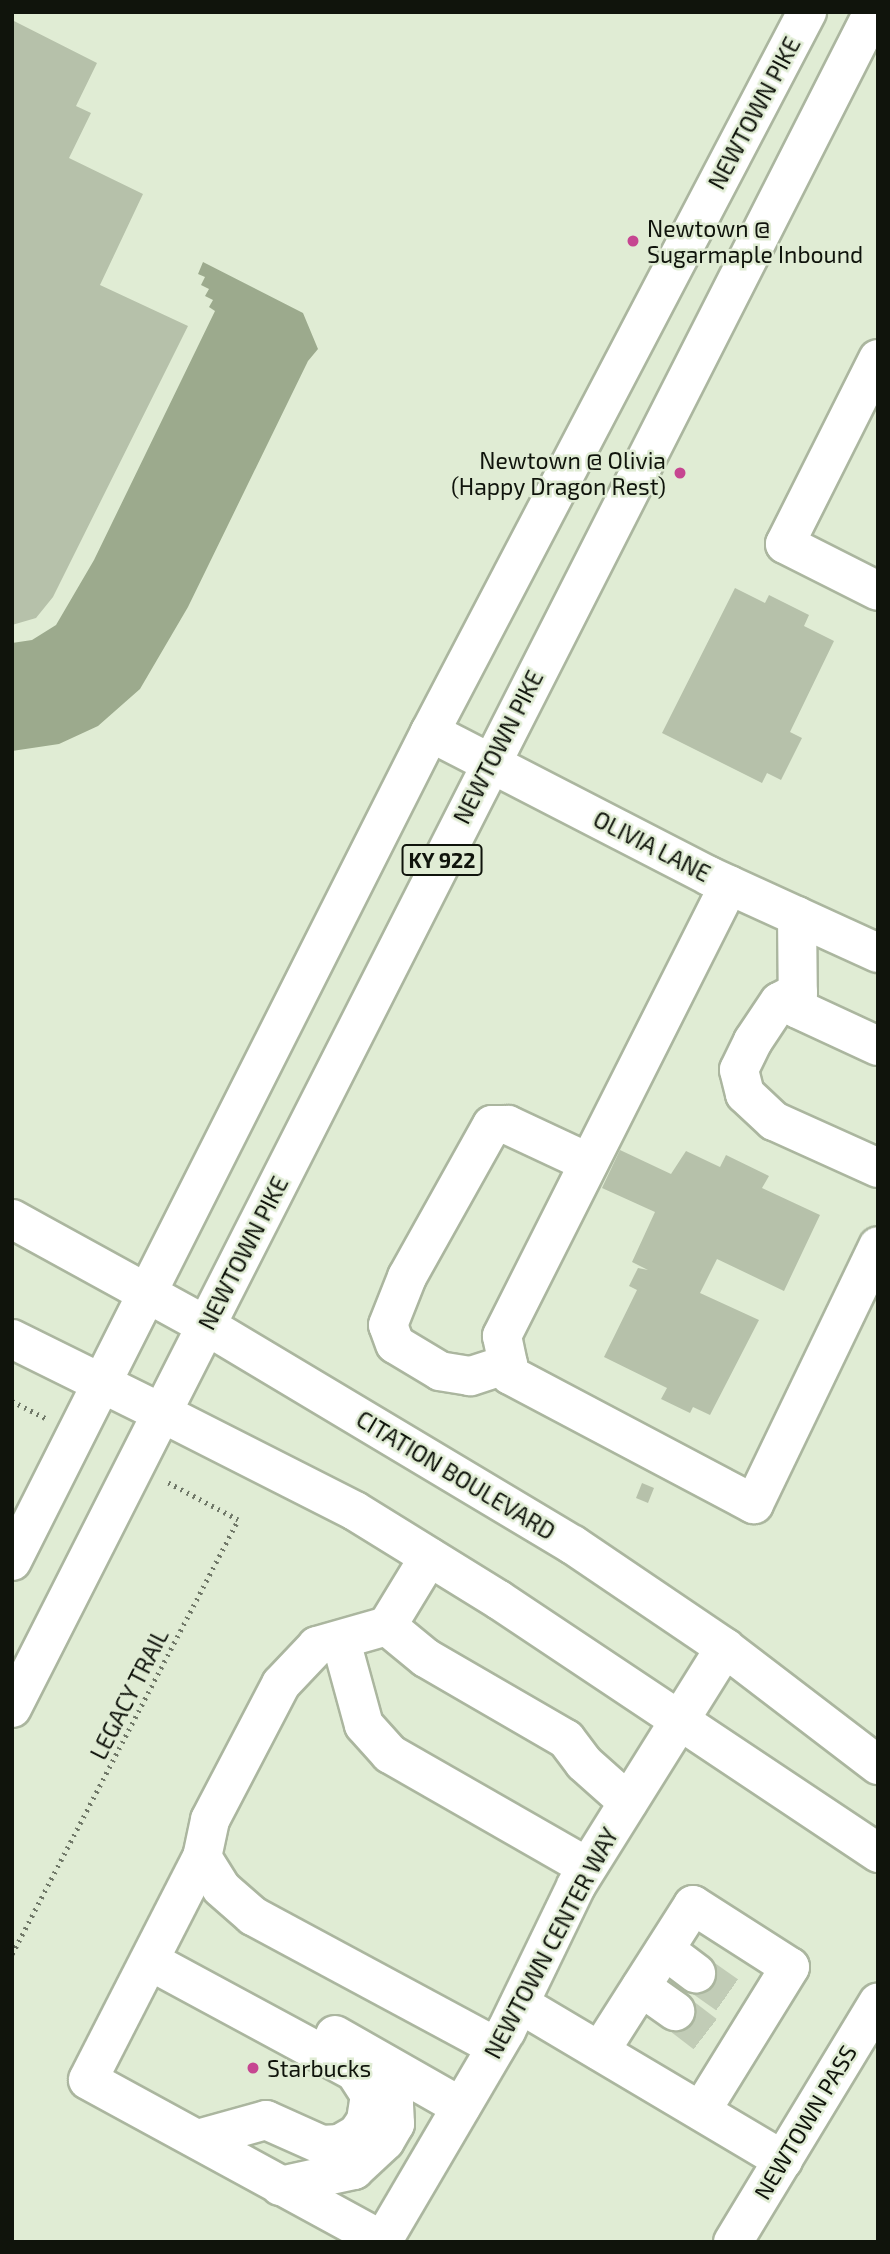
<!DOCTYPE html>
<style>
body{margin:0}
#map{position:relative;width:890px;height:2254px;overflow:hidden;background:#e0ecd4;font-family:"Exo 2",sans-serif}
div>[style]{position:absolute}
.water>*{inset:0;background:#9caa8d}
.building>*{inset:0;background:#b6c1aa}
.minor-tunnel>*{height:38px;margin-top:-19px;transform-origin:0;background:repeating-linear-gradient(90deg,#c1ccb6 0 38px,transparent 0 57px)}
.path>*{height:4.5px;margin-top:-2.25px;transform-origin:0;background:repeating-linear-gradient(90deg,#707868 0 2px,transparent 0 7px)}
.roads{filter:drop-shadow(2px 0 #abb69f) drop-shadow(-2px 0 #abb69f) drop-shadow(0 2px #abb69f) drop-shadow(0 -2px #abb69f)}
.minor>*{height:38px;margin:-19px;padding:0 19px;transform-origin:19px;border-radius:19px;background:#fff}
.major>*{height:38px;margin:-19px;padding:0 19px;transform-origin:19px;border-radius:19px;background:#fff}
.highway>*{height:38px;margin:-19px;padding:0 19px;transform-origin:19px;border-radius:19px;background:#fff}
.dots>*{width:19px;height:19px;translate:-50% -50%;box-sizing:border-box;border:4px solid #e0ecd4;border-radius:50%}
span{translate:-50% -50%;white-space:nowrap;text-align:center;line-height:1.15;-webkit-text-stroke:5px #e0ecd4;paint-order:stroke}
.shield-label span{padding:2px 5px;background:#e0ecd4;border:2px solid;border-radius:5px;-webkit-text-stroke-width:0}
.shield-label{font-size:21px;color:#10140c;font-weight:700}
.street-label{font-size:23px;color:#10140c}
.poi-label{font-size:23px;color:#10140c}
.left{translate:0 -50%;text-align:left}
.right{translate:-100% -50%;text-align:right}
.frame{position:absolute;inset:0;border:14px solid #10140c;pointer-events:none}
</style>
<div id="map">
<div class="water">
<i style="clip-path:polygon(203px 262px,303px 313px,318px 349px,308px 361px,188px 607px,140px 689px,98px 726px,59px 744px,12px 751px,12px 643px,32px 640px,56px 625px,94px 560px,215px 311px,209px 307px,213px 300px,205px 296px,209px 289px,201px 285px,205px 277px,198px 274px)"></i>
</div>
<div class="building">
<i style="clip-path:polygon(12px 20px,97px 63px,76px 106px,91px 113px,69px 158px,143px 194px,100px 285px,188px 326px,53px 597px,36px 618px,12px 625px)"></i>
<i style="clip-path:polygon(735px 588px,765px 603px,769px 595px,809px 615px,804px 626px,834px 641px,790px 732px,802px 738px,781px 780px,767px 773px,762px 783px,662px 733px)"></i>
<i style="clip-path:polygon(620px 1150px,671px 1174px,686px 1151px,720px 1167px,726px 1155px,769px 1176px,762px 1188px,820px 1215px,784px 1291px,717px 1259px,700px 1293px,759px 1320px,710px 1415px,693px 1407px,690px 1413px,661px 1399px,667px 1388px,604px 1357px,637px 1290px,629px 1286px,638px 1268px,648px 1270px,632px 1262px,655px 1212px,602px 1188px)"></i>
<i style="clip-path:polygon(642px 1483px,654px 1488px,648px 1503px,636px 1498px)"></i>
</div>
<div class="minor-tunnel">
<i style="left:696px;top:1973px;width:57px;rotate:35.1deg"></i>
<i style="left:675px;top:2011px;width:59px;rotate:37.5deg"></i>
</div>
<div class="path">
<i style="left:12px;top:1401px;width:38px;rotate:27deg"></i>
<i style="left:12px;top:1954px;width:489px;rotate:-62.5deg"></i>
<i style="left:238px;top:1520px;width:79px;rotate:-152.1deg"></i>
</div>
<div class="roads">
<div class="minor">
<i style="left:878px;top:359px;width:207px;rotate:116.7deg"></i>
<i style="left:785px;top:544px;width:104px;rotate:26.8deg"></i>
<i style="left:430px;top:732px;width:314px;rotate:27.3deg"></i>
<i style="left:709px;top:876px;width:186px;rotate:24.5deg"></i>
<i style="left:729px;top:885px;width:505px;rotate:116.72deg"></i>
<i style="left:502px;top:1336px;width:40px;rotate:78deg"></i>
<i style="left:510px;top:1375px;width:276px;rotate:27.9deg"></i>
<i style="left:754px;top:1504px;width:286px;rotate:-64.3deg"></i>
<i style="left:797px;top:916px;width:93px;rotate:89.4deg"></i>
<i style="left:798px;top:1009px;width:88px;rotate:24.8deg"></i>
<i style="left:798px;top:992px;width:21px;rotate:152deg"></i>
<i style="left:779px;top:1002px;width:47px;rotate:123.7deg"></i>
<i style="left:753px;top:1041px;width:32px;rotate:116deg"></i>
<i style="left:739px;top:1070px;width:25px;rotate:76deg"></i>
<i style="left:745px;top:1094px;width:40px;rotate:43deg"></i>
<i style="left:774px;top:1121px;width:114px;rotate:24.3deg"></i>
<i style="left:207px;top:1326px;width:427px;rotate:30.9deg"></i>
<i style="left:573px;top:1545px;width:184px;rotate:34.1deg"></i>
<i style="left:725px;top:1648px;width:193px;rotate:37.4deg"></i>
<i style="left:508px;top:1364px;width:40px;rotate:162deg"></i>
<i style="left:470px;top:1376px;width:30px;rotate:-171deg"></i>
<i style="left:440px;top:1371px;width:52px;rotate:-149deg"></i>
<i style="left:395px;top:1344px;width:20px;rotate:-110deg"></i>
<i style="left:388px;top:1325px;width:52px;rotate:-68.4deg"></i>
<i style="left:407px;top:1277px;width:174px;rotate:-60.8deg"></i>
<i style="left:492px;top:1125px;width:16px"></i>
<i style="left:508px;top:1125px;width:89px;rotate:25.1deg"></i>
<i style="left:162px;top:1413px;width:216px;rotate:26.9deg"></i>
<i style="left:355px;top:1511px;width:169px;rotate:31.7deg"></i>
<i style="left:499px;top:1600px;width:456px;rotate:33.7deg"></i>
<i style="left:429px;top:1557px;width:81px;rotate:121.3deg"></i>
<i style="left:387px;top:1626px;width:73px;rotate:164.1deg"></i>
<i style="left:317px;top:1646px;width:52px;rotate:133.5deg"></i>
<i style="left:281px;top:1684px;width:153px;rotate:117.6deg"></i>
<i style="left:210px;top:1820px;width:38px;rotate:102deg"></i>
<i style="left:202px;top:1857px;width:36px;rotate:58deg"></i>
<i style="left:221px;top:1888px;width:43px;rotate:41.2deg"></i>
<i style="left:253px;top:1916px;width:276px;rotate:28.3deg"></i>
<i style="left:387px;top:1626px;width:50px;rotate:39.4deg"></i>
<i style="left:426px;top:1658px;width:162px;rotate:30.1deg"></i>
<i style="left:566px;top:1739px;width:30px;rotate:53deg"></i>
<i style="left:584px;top:1763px;width:59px;rotate:41.6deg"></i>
<i style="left:341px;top:1641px;width:87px;rotate:74.7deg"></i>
<i style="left:364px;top:1725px;width:39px;rotate:48deg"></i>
<i style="left:390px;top:1754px;width:227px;rotate:29.8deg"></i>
<i style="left:202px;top:1857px;width:250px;rotate:117.1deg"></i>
<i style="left:88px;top:2080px;width:336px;rotate:28.6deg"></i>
<i style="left:665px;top:1950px;width:39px;rotate:37deg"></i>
<i style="left:150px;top:1961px;width:233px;rotate:28.4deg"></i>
<i style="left:355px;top:2072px;width:27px;rotate:57deg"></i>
<i style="left:370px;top:2095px;width:26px;rotate:99deg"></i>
<i style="left:366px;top:2121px;width:16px;rotate:125deg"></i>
<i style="left:357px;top:2134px;width:20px;rotate:150deg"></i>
<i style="left:340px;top:2144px;width:18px;rotate:177deg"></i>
<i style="left:322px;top:2145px;width:61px;rotate:-155.9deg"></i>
<i style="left:266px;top:2120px;width:71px;rotate:164.4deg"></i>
<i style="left:641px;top:1987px;width:42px;rotate:35.2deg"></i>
<i style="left:520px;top:2004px;width:306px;rotate:30.7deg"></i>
<i style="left:335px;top:2035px;width:145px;rotate:29.7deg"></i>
<i style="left:600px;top:2051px;width:173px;rotate:-57.5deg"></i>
<i style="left:693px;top:1905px;width:115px;rotate:32.6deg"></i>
<i style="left:790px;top:1967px;width:169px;rotate:121.7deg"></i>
<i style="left:280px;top:2186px;width:76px;rotate:-12.2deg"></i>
<i style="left:354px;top:2170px;width:42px;rotate:-43.1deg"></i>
<i style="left:385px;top:2141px;width:20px;rotate:-60deg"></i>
<i style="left:395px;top:2124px;width:21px;rotate:-93deg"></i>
<i style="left:394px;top:2103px;width:43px;rotate:-114.8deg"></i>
<i style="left:382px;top:2242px;width:245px;rotate:-59.6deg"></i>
<i style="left:506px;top:2031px;width:161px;rotate:-64.2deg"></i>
<i style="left:576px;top:1886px;width:281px;rotate:-58deg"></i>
<i style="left:733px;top:2242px;width:280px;rotate:-58.8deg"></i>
</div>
<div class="major">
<i style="left:12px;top:1219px;width:222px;rotate:28.8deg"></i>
<i style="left:12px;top:1339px;width:167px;rotate:26.3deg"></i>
</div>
<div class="highway">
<i style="left:12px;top:1561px;width:928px;rotate:-63.24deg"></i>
<i style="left:430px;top:732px;width:813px;rotate:-62.36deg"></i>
<i style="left:12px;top:1708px;width:1902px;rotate:-63.08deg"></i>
</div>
</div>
<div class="dots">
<i style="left:633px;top:241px;background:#c64691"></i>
<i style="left:680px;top:473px;background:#c64691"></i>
<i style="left:253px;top:2068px;background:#c64691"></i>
</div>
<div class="shield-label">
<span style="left:442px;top:860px">KY 922</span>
</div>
<div class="street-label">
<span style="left:754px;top:113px;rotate:-62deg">NEWTOWN PIKE</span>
<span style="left:498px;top:747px;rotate:-63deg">NEWTOWN PIKE</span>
<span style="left:652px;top:846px;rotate:27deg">OLIVIA LANE</span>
<span style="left:243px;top:1253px;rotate:-63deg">NEWTOWN PIKE</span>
<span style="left:456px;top:1475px;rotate:31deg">CITATION BOULEVARD</span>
<span style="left:129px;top:1694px;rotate:-63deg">LEGACY TRAIL</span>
<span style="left:551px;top:1943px;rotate:-62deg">NEWTOWN CENTER WAY</span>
<span style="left:805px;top:2122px;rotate:-59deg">NEWTOWN PASS</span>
</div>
<div class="poi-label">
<span class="left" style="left:647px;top:241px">Newtown @<br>Sugarmaple Inbound</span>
<span class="right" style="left:666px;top:473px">Newtown @ Olivia<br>(Happy Dragon Rest)</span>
<span class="left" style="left:267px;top:2068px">Starbucks</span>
</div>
<div class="frame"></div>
</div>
